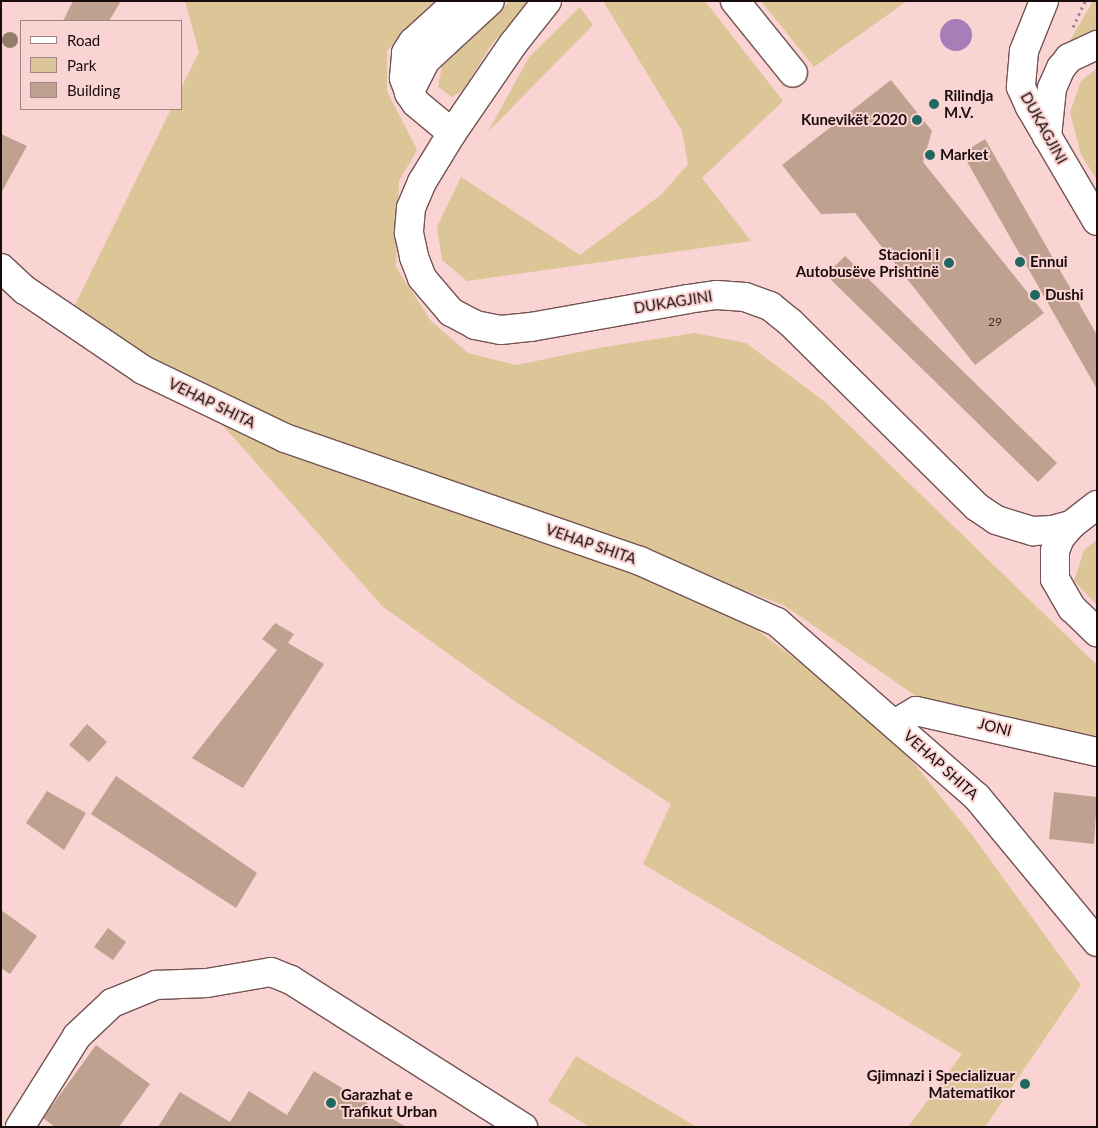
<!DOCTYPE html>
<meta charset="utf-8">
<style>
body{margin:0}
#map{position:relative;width:1098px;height:1128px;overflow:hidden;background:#fad4d3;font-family:Lato,sans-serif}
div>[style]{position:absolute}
.green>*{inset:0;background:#dcc697}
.water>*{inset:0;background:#a77eb7}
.round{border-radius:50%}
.building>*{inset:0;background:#bfa18f}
.path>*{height:3px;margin-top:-1.5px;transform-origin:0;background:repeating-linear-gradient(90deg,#a18585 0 2.5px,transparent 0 6.5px)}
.roads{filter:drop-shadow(1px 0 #745353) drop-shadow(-1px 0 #745353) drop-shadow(0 1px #745353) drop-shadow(0 -1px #745353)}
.minor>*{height:28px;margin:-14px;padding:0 14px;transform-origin:14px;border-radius:14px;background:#fff}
.trees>*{width:16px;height:16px;margin:-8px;border-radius:50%;background:#947c6b}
.dots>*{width:14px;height:14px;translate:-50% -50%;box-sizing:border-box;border:2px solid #fad4d3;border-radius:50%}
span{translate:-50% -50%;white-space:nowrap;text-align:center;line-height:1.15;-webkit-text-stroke:4px #fad4d3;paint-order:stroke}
.number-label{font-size:12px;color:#42312d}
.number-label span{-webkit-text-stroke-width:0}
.poi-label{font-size:15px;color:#190c0c;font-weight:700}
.left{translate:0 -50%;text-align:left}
.right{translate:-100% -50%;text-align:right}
.street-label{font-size:15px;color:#190c0c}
.frame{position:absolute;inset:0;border:2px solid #190c0c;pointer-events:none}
.legend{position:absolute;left:20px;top:20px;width:162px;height:90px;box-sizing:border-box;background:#fad4d3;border:1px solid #a08483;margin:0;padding:6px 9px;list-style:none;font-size:15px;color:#190c0c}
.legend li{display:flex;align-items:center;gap:10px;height:25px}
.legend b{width:25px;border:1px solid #a08483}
</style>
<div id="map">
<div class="green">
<i style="clip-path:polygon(185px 1px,434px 1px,387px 51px,387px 91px,417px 150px,399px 181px,396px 267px,431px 321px,468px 353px,516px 365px,604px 347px,695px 333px,746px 343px,824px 401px,1097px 665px,1097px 737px,916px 696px,785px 606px,591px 531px,275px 429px,68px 319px,171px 109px,181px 109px,181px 88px,199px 52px)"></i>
<i style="clip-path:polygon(510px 1px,529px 1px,492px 44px,463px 90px,452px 97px,438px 87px,442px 66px)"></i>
<i style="clip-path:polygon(603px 1px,705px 1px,783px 101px,702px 178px,751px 241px,467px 281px,442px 260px,437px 227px,461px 177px,580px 255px,662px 194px,688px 164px,682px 131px)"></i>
<i style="clip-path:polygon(761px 1px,907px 1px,814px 67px)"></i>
<i style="clip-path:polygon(1093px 1px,1097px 1px,1097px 29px,1069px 42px)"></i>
<i style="clip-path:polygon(580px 7px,593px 25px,488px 132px,529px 57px)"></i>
<i style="clip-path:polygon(1097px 68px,1097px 180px,1081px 155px,1070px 112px,1081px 81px)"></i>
<i style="clip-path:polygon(218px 420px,693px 594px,757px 630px,881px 723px,972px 835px,1081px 985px,985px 1127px,908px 1127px,962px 1054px,643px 864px,671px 804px,516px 702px,382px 606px)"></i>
<i style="clip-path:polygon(1097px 540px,1097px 605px,1074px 581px,1084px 550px)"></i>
<i style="clip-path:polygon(576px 1056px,697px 1127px,589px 1127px,548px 1101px)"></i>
</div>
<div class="water">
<i class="round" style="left:940px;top:19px;width:32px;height:32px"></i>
</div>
<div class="building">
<i style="clip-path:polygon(73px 1px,121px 1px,109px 21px,63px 21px)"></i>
<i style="clip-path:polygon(891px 80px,932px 131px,923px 162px,1044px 313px,975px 365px,855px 213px,821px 214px,782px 165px)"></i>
<i style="clip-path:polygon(1px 134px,27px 146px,1px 193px)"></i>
<i style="clip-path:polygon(985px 139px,1097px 335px,1097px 389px,962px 153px)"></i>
<i style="clip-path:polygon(845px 256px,1057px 463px,1038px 482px,826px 275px)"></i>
<i style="clip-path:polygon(275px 623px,294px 634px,288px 643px,324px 664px,243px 788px,192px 758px,277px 650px,262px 639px)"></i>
<i style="clip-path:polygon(87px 724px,107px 742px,89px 762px,69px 745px)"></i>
<i style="clip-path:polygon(116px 776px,257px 873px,236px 908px,91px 814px)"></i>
<i style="clip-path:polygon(47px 791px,86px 813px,64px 850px,26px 823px)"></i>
<i style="clip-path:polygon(1054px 792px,1097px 797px,1094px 844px,1049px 839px)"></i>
<i style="clip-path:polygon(1px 910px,37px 936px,10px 974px,1px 968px)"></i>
<i style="clip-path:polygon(108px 928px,126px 942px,113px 960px,94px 947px)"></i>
<i style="clip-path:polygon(96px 1045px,150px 1084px,119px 1127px,55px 1127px,43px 1118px)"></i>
<i style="clip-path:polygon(314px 1071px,406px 1127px,158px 1127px,180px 1092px,230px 1122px,249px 1091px,287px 1115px)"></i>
</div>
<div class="path">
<i style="left:1073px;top:27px;width:29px;rotate:-65deg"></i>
</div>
<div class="roads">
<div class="minor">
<i style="left:547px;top:1px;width:55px;rotate:128.3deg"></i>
<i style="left:513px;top:44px;width:108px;rotate:124.4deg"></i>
<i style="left:452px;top:133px;width:57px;rotate:121.5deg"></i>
<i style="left:422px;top:182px;width:28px;rotate:113deg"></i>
<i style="left:411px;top:208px;width:25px;rotate:95deg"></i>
<i style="left:409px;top:233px;width:25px;rotate:78deg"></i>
<i style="left:414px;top:257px;width:22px;rotate:69deg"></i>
<i style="left:422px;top:278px;width:45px;rotate:49.5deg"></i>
<i style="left:451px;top:312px;width:27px;rotate:28deg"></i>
<i style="left:475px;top:325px;width:26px;rotate:11deg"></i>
<i style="left:501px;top:330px;width:30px;rotate:-6deg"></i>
<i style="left:531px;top:327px;width:159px;rotate:-10.1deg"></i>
<i style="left:688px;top:299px;width:29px;rotate:-8deg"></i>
<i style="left:717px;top:295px;width:28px;rotate:4deg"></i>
<i style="left:745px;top:297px;width:27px;rotate:20deg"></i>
<i style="left:770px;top:306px;width:26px;rotate:39deg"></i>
<i style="left:790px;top:322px;width:263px;rotate:44.7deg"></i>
<i style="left:977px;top:507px;width:23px;rotate:34deg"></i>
<i style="left:996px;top:520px;width:39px;rotate:17deg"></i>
<i style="left:1033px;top:531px;width:19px;rotate:-3deg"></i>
<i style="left:1052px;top:530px;width:20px;rotate:-15deg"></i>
<i style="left:1071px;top:525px;width:33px;rotate:-38deg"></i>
<i style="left:735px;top:1px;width:92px;rotate:51.1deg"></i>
<i style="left:1044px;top:1px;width:54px;rotate:111.8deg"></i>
<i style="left:1024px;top:51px;width:36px;rotate:95deg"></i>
<i style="left:1021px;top:87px;width:22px;rotate:66deg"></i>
<i style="left:1030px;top:107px;width:132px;rotate:59.6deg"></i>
<i style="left:409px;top:92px;width:15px;rotate:-110deg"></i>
<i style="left:404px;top:78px;width:25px;rotate:-85deg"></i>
<i style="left:406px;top:53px;width:13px;rotate:-58deg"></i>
<i style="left:413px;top:42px;width:61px;rotate:-42.3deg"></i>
<i style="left:452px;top:133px;width:47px;rotate:-140.2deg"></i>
<i style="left:416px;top:103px;width:12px;rotate:-125deg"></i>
<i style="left:409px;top:93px;width:36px;rotate:-63deg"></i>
<i style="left:425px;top:61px;width:88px;rotate:-42.7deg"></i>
<i style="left:1047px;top:137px;width:49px;rotate:-84.2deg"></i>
<i style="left:1052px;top:88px;width:22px;rotate:-66deg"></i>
<i style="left:1061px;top:68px;width:13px;rotate:-51deg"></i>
<i style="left:1069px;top:58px;width:31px;rotate:-25deg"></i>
<i style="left:1px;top:268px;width:33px;rotate:43deg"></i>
<i style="left:25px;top:290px;width:143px;rotate:34.1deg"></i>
<i style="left:143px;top:370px;width:157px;rotate:25.6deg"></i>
<i style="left:285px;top:438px;width:376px;rotate:19.1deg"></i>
<i style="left:640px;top:561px;width:150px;rotate:24deg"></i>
<i style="left:777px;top:622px;width:266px;rotate:41.2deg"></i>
<i style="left:977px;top:797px;width:188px;rotate:50.4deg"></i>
<i style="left:1071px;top:525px;width:17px;rotate:130deg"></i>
<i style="left:1060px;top:538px;width:14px;rotate:111deg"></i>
<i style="left:1055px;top:551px;width:28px;rotate:90deg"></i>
<i style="left:1055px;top:579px;width:34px;rotate:60deg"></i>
<i style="left:1072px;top:608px;width:35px;rotate:44deg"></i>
<i style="left:896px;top:723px;width:23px;rotate:-31deg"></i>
<i style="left:916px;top:711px;width:186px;rotate:12.8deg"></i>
<i style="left:20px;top:1127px;width:107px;rotate:-57.9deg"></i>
<i style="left:77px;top:1036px;width:48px;rotate:-43.3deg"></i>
<i style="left:112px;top:1003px;width:48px;rotate:-22.2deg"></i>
<i style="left:156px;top:985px;width:51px;rotate:-2.2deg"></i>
<i style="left:207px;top:983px;width:65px;rotate:-9.8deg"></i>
<i style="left:271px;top:972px;width:22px;rotate:22deg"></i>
<i style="left:291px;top:980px;width:275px;rotate:32.4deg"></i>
</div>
</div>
<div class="trees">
<i style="left:10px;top:40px"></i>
</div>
<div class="dots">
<i style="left:934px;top:104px;background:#216960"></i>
<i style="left:917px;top:120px;background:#216960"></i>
<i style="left:930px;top:155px;background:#216960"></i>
<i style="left:1020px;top:262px;background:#216960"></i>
<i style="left:949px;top:263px;background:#216960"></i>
<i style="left:1035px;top:295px;background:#216960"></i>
<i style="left:1025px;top:1084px;background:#216960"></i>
<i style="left:331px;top:1103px;background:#216960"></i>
</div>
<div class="number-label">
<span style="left:995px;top:322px">29</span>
</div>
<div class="poi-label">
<span class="left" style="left:944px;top:104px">Rilindja<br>M.V.</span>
<span class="right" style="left:907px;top:120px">Kunevikët 2020</span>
<span class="left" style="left:940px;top:155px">Market</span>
<span class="right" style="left:939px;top:263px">Stacioni i<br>Autobusëve Prishtinë</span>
<span class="left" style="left:1030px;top:262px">Ennui</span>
<span class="left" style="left:1045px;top:295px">Dushi</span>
<span class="right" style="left:1015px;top:1084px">Gjimnazi i Specializuar<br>Matematikor</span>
<span class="left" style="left:341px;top:1103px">Garazhat e<br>Trafikut Urban</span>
</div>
<div class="street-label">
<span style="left:1044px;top:128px;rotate:61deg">DUKAGJINI</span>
<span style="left:673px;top:302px;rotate:-9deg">DUKAGJINI</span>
<span style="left:212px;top:403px;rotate:26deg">VEHAP SHITA</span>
<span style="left:591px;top:544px;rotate:19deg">VEHAP SHITA</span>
<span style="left:995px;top:727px;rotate:14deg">JONI</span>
<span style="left:941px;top:765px;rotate:42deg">VEHAP SHITA</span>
</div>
<div class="frame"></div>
<ul class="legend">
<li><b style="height:6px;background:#fff"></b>Road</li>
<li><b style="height:14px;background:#dcc697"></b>Park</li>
<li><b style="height:14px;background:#bfa18f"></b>Building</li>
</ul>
</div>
